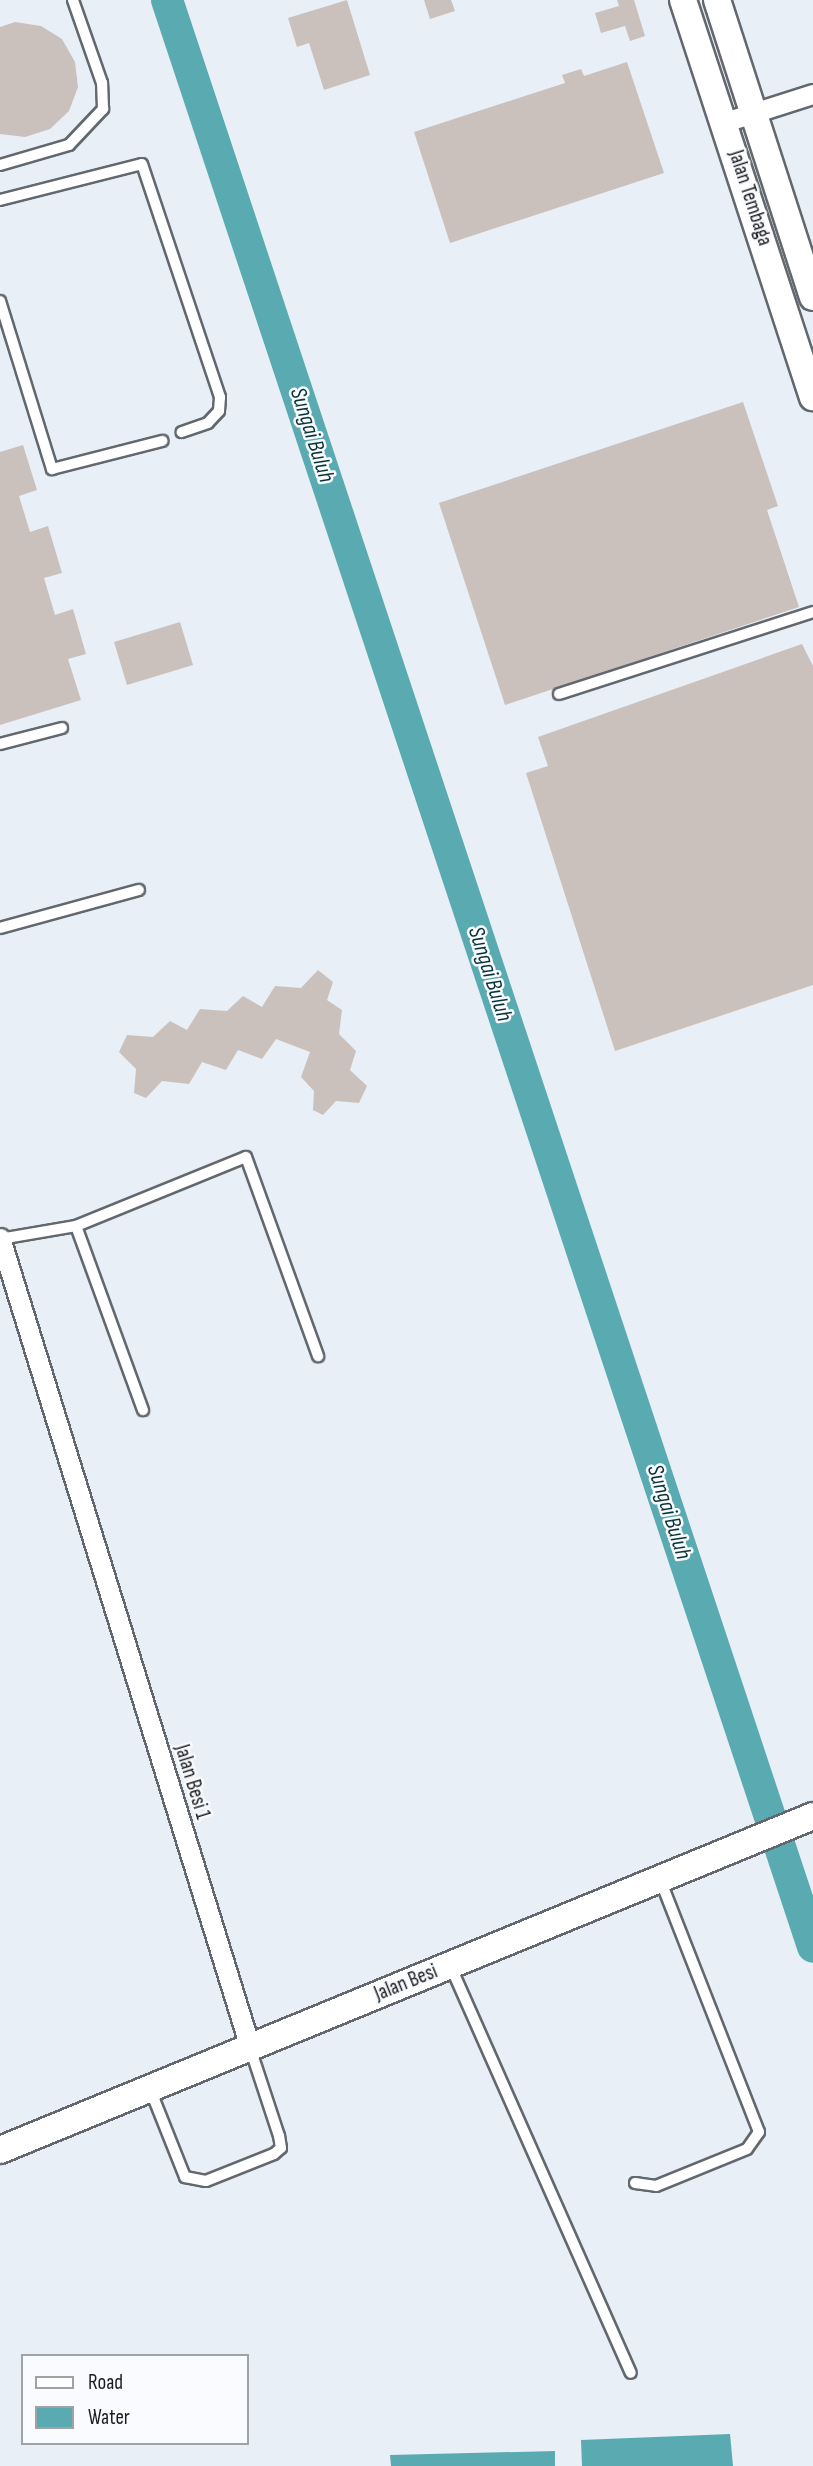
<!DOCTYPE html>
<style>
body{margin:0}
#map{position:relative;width:813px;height:2466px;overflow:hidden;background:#e8eff6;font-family:"Sofia Sans Condensed",sans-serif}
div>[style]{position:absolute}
.water>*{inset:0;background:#59abb1}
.river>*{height:32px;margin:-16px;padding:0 16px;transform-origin:16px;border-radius:16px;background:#59abb1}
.building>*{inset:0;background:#cac1bc}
.roads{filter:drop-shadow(2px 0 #62686e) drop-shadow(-2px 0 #62686e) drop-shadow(0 2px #62686e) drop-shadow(0 -2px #62686e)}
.lane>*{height:10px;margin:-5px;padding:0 5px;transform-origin:5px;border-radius:5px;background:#fff}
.street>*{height:19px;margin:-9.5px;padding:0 9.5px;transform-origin:9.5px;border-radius:9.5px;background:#fff}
.secondary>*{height:26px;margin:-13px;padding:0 13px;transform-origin:13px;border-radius:13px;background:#fff}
span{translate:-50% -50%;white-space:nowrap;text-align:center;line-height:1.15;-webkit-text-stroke:5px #f9fbfe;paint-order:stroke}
.street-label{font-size:21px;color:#1a1c1f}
.water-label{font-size:23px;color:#093336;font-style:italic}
.legend{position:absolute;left:21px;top:2354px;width:228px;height:91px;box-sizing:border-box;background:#f9fbfe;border:2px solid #a0a2a5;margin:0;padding:9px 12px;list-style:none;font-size:21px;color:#1a1c1f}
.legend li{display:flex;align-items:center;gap:14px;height:35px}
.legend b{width:35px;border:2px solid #a0a2a5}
</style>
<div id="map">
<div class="water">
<i style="clip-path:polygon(730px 2434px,733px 2466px,582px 2466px,581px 2440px)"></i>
<i style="clip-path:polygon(555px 2451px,555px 2466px,391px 2466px,390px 2455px)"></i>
</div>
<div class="river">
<i style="left:167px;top:0;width:2051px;rotate:71.64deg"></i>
</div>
<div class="building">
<i style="clip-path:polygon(347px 0,370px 75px,324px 90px,309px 43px,297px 47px,288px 18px)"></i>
<i style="clip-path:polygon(424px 0,451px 0,455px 11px,430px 19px)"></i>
<i style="clip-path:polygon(617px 0,634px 0,645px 36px,630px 41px,625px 26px,601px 33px,595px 13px,619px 6px)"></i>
<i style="clip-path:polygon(15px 22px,41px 26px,62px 39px,75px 62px,78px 87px,69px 111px,50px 129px,25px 137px,0 134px,0 27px)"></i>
<i style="clip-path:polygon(627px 62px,664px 173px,450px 243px,414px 132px,565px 83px,562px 75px,581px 69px,584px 76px)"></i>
<i style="clip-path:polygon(743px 402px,778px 506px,767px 510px,799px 607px,505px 705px,439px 503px)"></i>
<i style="clip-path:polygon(23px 445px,37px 490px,19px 496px,30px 532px,48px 526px,62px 573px,44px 578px,55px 615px,73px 609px,86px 654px,68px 659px,81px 700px,0 725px,0 452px)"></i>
<i style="clip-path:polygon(180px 622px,193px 665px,127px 685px,114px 642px)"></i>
<i style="clip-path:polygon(802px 644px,813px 666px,813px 985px,615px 1051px,526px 773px,548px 766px,538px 737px)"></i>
<i style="clip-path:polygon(318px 970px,333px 982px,327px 1000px,342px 1010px,339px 1034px,356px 1051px,350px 1070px,367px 1086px,359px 1103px,336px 1101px,323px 1115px,313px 1110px,314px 1091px,301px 1077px,310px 1052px,276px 1039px,262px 1059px,238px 1050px,226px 1070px,202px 1062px,189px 1084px,162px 1081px,146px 1098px,134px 1093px,136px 1069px,119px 1052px,127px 1035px,153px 1037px,170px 1021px,187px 1030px,200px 1009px,227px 1011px,243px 996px,262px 1007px,275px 986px,301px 988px)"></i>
</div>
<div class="roads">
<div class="lane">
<i style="left:0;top:165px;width:72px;rotate:-16.2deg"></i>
<i style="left:69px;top:145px;width:50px;rotate:-46.6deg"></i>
<i style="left:103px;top:109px;width:26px;rotate:-92deg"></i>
<i style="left:102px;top:83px;width:88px;rotate:-109.3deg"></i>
<i style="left:0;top:200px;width:146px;rotate:-14.2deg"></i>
<i style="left:142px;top:164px;width:246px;rotate:71.5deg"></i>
<i style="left:220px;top:397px;width:14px;rotate:94deg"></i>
<i style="left:219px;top:411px;width:16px;rotate:133deg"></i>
<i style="left:208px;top:423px;width:28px;rotate:161deg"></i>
<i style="left:0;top:301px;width:176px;rotate:72.8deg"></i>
<i style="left:52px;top:469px;width:114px;rotate:-14.3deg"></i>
<i style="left:559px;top:694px;width:267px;rotate:-17.9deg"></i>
<i style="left:0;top:744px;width:64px;rotate:-14.5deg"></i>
<i style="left:0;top:928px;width:144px;rotate:-15.3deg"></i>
<i style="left:76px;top:1226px;width:183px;rotate:-22.1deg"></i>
<i style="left:246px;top:1157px;width:212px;rotate:70.1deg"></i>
<i style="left:0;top:1239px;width:77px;rotate:-9.7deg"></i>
<i style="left:76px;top:1226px;width:196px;rotate:70deg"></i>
<i style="left:450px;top:1965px;width:446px;rotate:66.1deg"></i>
<i style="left:150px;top:2089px;width:95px;rotate:68.3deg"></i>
<i style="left:185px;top:2177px;width:21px;rotate:11deg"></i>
<i style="left:206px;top:2181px;width:73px;rotate:-21.7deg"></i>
<i style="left:274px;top:2154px;width:9px;rotate:-41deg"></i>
<i style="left:281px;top:2148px;width:12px;rotate:-99deg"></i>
<i style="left:279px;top:2136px;width:93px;rotate:-108.2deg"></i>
<i style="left:635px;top:2183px;width:21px;rotate:8deg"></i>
<i style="left:656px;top:2186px;width:98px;rotate:-22.1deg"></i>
<i style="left:747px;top:2149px;width:21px;rotate:-55deg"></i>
<i style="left:759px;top:2132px;width:271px;rotate:-111.4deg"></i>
</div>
<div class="street">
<i style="left:725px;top:122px;width:92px;rotate:-17.7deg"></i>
<i style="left:0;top:1238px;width:847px;rotate:72.83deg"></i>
</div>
<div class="secondary">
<i style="left:683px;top:0;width:418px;rotate:71.9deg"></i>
<i style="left:717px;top:0;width:312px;rotate:72.1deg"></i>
<i style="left:0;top:2150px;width:879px;rotate:-22.33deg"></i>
</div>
</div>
<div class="street-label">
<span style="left:750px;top:198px;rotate:72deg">Jalan Tembaga</span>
<span style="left:192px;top:1782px;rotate:73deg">Jalan Besi 1</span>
<span style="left:406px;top:1983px;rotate:-22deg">Jalan Besi</span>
</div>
<div class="water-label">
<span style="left:312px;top:435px;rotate:72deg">Sungai Buluh</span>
<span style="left:490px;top:974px;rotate:72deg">Sungai Buluh</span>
<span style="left:669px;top:1512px;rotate:72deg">Sungai Buluh</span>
</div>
<ul class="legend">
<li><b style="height:9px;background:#fff"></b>Road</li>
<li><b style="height:19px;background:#59abb1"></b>Water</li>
</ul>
</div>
